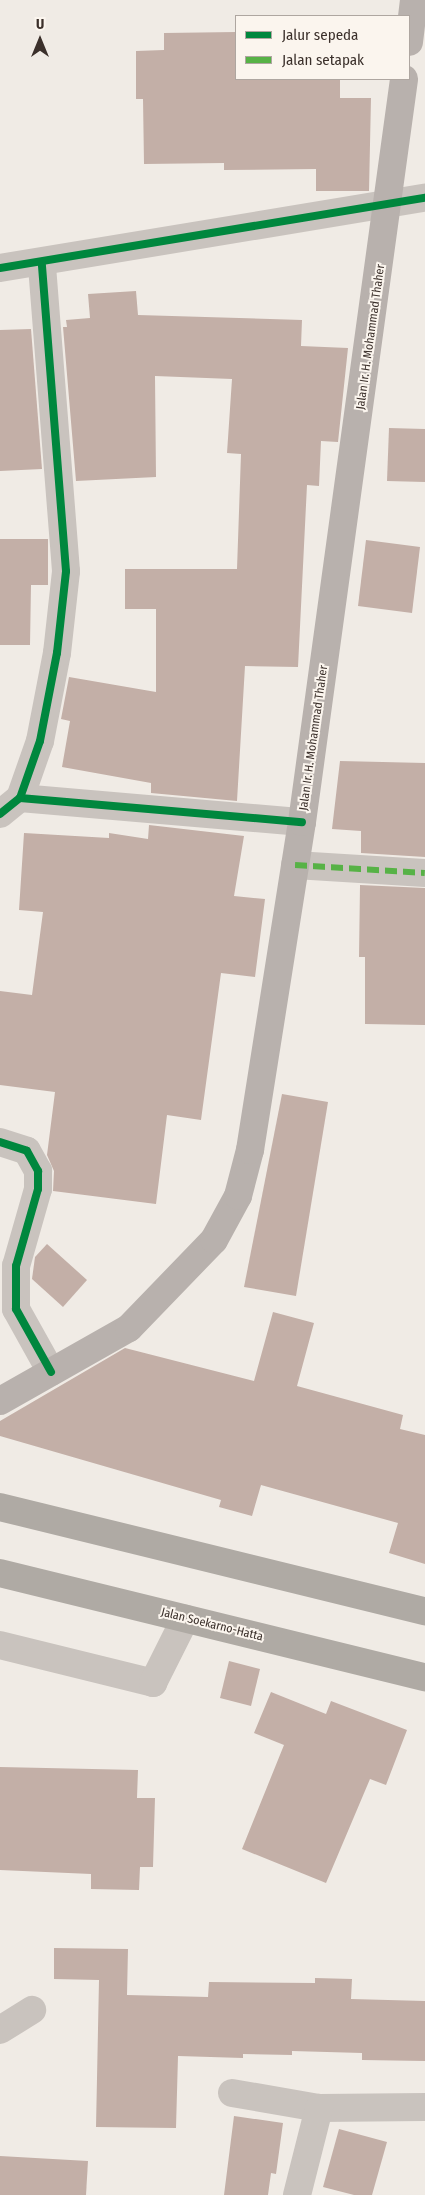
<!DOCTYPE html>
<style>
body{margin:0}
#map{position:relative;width:425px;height:2195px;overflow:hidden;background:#f0ebe5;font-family:"Fira Sans Condensed",sans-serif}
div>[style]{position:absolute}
.building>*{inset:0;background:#c3afa7}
.minor>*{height:28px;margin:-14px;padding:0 14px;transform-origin:14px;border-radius:14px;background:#c9c3be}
.major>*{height:28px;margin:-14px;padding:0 14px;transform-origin:14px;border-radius:14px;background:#b8b1ad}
.highway>*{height:28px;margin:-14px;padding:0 14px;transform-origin:14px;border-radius:14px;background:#afaaa4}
.quiet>*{height:6px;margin-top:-3px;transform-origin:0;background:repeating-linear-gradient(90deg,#57b246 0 12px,transparent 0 18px)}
.cycleway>*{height:8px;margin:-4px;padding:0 4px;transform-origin:4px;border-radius:4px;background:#00873e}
span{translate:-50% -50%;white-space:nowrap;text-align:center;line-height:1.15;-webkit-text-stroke:4px #fbf5ee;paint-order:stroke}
.street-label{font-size:12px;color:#3b302b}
.legend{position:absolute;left:235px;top:15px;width:175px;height:65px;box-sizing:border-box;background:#fbf5ee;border:1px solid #aea6a0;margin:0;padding:6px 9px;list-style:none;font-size:15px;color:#3b302b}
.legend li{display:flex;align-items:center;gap:10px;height:25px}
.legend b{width:25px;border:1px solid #aea6a0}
.north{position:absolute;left:15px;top:15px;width:50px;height:50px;-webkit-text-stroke:4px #fbf5ee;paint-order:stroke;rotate:0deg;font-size:14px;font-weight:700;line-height:20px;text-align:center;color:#3b302b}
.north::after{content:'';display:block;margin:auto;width:18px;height:22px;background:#3b302b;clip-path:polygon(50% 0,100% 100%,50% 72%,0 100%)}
</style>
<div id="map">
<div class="building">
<i style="clip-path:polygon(236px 32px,236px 79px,340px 79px,340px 98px,371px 98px,369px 191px,316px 191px,316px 169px,224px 170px,224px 163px,144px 164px,143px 99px,136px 99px,136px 51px,164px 50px,164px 33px)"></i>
<i style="clip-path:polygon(136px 291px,138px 315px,302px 320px,301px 346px,348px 348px,338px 442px,321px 441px,319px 486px,307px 485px,298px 667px,245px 666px,237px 801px,151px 793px,151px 783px,62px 767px,70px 721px,61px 719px,69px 677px,156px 692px,156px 609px,125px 609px,125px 569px,237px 569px,241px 454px,227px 453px,232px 379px,155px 376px,156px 477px,76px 481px,63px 327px,67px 327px,66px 320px,90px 318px,88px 294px)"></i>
<i style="clip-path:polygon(31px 329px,42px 469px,0 471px,0 330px)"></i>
<i style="clip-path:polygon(389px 428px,425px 429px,425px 482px,387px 481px)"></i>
<i style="clip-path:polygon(0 539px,48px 539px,48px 585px,31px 585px,30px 645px,0 645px)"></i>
<i style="clip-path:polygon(366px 540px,420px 547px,412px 613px,358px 606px)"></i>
<i style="clip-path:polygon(340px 761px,425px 763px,425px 857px,361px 853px,361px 831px,332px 829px)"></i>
<i style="clip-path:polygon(149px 825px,244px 836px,234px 896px,265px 899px,255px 977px,221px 973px,201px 1120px,167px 1115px,156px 1204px,53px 1191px,54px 1171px,47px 1155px,55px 1092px,0 1085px,0 991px,32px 995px,43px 912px,19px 910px,24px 833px,109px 838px,109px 833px,148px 839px)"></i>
<i style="clip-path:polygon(360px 885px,425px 888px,425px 1025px,365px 1024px,365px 957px,359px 957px)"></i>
<i style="clip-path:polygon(282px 1094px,328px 1102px,296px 1296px,244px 1287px)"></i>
<i style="clip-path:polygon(47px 1244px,87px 1280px,63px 1307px,32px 1279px,35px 1257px)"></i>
<i style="clip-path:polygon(273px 1312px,314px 1323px,297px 1386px,403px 1415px,400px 1429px,425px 1435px,425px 1564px,389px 1553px,398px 1523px,261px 1485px,252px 1516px,219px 1507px,221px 1500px,0 1436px,0 1421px,125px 1348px,254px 1381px)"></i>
<i style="clip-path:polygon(229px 1661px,260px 1669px,251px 1706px,220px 1698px)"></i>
<i style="clip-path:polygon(271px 1692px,326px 1714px,331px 1701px,407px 1730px,386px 1785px,370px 1779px,326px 1883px,242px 1849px,284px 1745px,254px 1733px)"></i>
<i style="clip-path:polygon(0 1767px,138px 1770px,137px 1798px,155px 1798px,153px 1867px,140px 1867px,139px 1890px,91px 1889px,91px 1874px,0 1870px)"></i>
<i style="clip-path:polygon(54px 1948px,128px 1949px,127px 1995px,208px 1997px,209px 1982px,315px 1983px,315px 1978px,352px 1979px,351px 1999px,425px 2001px,425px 2061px,362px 2060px,362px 2053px,292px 2051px,292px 2055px,243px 2054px,243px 2058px,178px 2056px,176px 2128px,96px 2127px,99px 1980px,54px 1979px)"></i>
<i style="clip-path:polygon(234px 2116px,283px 2123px,276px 2174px,271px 2173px,268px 2195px,224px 2195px)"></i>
<i style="clip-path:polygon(339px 2129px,387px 2142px,372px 2195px,354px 2195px,323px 2187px)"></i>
<i style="clip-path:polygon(0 2156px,88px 2161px,86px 2195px,0 2195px)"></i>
</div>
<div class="minor">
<i style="left:0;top:268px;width:431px;rotate:-9.4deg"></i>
<i style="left:20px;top:798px;width:283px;rotate:4.9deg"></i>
<i style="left:0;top:814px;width:26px;rotate:-39deg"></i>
<i style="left:20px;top:798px;width:60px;rotate:-70.7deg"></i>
<i style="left:40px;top:741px;width:90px;rotate:-79.1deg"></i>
<i style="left:57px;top:653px;width:82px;rotate:-83.7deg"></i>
<i style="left:66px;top:571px;width:309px;rotate:-94.5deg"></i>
<i style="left:295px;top:865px;width:130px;rotate:3.5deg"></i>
<i style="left:0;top:1142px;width:28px;rotate:18deg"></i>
<i style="left:27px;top:1151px;width:23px;rotate:61deg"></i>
<i style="left:38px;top:1171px;width:18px;rotate:90deg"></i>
<i style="left:38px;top:1189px;width:80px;rotate:105.9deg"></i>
<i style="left:16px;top:1266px;width:43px;rotate:90deg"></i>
<i style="left:16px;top:1309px;width:72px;rotate:60.9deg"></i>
<i style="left:0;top:1645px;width:158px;rotate:13.9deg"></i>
<i style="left:153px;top:1683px;width:72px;rotate:-63.4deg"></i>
<i style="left:0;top:2030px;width:38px;rotate:-32deg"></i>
<i style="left:232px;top:2093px;width:88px;rotate:9.8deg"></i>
<i style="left:319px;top:2108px;width:106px;rotate:-0.5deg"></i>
<i style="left:297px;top:2195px;width:90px;rotate:-75.8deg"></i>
</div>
<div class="major">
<i style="left:409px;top:42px;width:42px;rotate:-83.2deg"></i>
<i style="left:0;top:1401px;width:148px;rotate:-29.5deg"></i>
<i style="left:129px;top:1328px;width:122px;rotate:-46deg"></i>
<i style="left:214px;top:1240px;width:50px;rotate:-61.4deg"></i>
<i style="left:238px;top:1196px;width:48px;rotate:-75.4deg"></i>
<i style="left:250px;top:1150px;width:332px;rotate:-81deg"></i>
<i style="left:302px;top:822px;width:750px;rotate:-82.18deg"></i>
</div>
<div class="highway">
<i style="left:0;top:1507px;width:438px;rotate:13.8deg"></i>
<i style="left:0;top:1573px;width:438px;rotate:13.8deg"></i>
</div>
<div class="quiet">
<i style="left:295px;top:865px;width:130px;rotate:3.5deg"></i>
</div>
<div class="cycleway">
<i style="left:0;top:268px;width:431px;rotate:-9.4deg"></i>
<i style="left:20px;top:798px;width:283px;rotate:4.9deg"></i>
<i style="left:0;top:814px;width:26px;rotate:-39deg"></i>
<i style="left:20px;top:798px;width:60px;rotate:-70.7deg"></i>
<i style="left:40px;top:741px;width:90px;rotate:-79.1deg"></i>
<i style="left:57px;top:653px;width:82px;rotate:-83.7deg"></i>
<i style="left:66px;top:571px;width:309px;rotate:-94.5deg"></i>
<i style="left:0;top:1142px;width:28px;rotate:18deg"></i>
<i style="left:27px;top:1151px;width:23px;rotate:61deg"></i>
<i style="left:38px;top:1171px;width:18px;rotate:90deg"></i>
<i style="left:38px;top:1189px;width:80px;rotate:105.9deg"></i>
<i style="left:16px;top:1266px;width:43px;rotate:90deg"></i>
<i style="left:16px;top:1309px;width:72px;rotate:60.9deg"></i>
</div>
<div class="street-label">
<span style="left:371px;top:337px;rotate:-82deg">Jalan Ir. H. Mohammad Thaher</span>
<span style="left:314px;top:738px;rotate:-82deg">Jalan Ir. H. Mohammad Thaher</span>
<span style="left:212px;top:1625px;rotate:14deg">Jalan Soekarno-Hatta</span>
</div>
<ul class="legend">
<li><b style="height:6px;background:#00873e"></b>Jalur sepeda</li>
<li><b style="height:6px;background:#57b246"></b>Jalan setapak</li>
</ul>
<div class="north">U</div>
</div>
